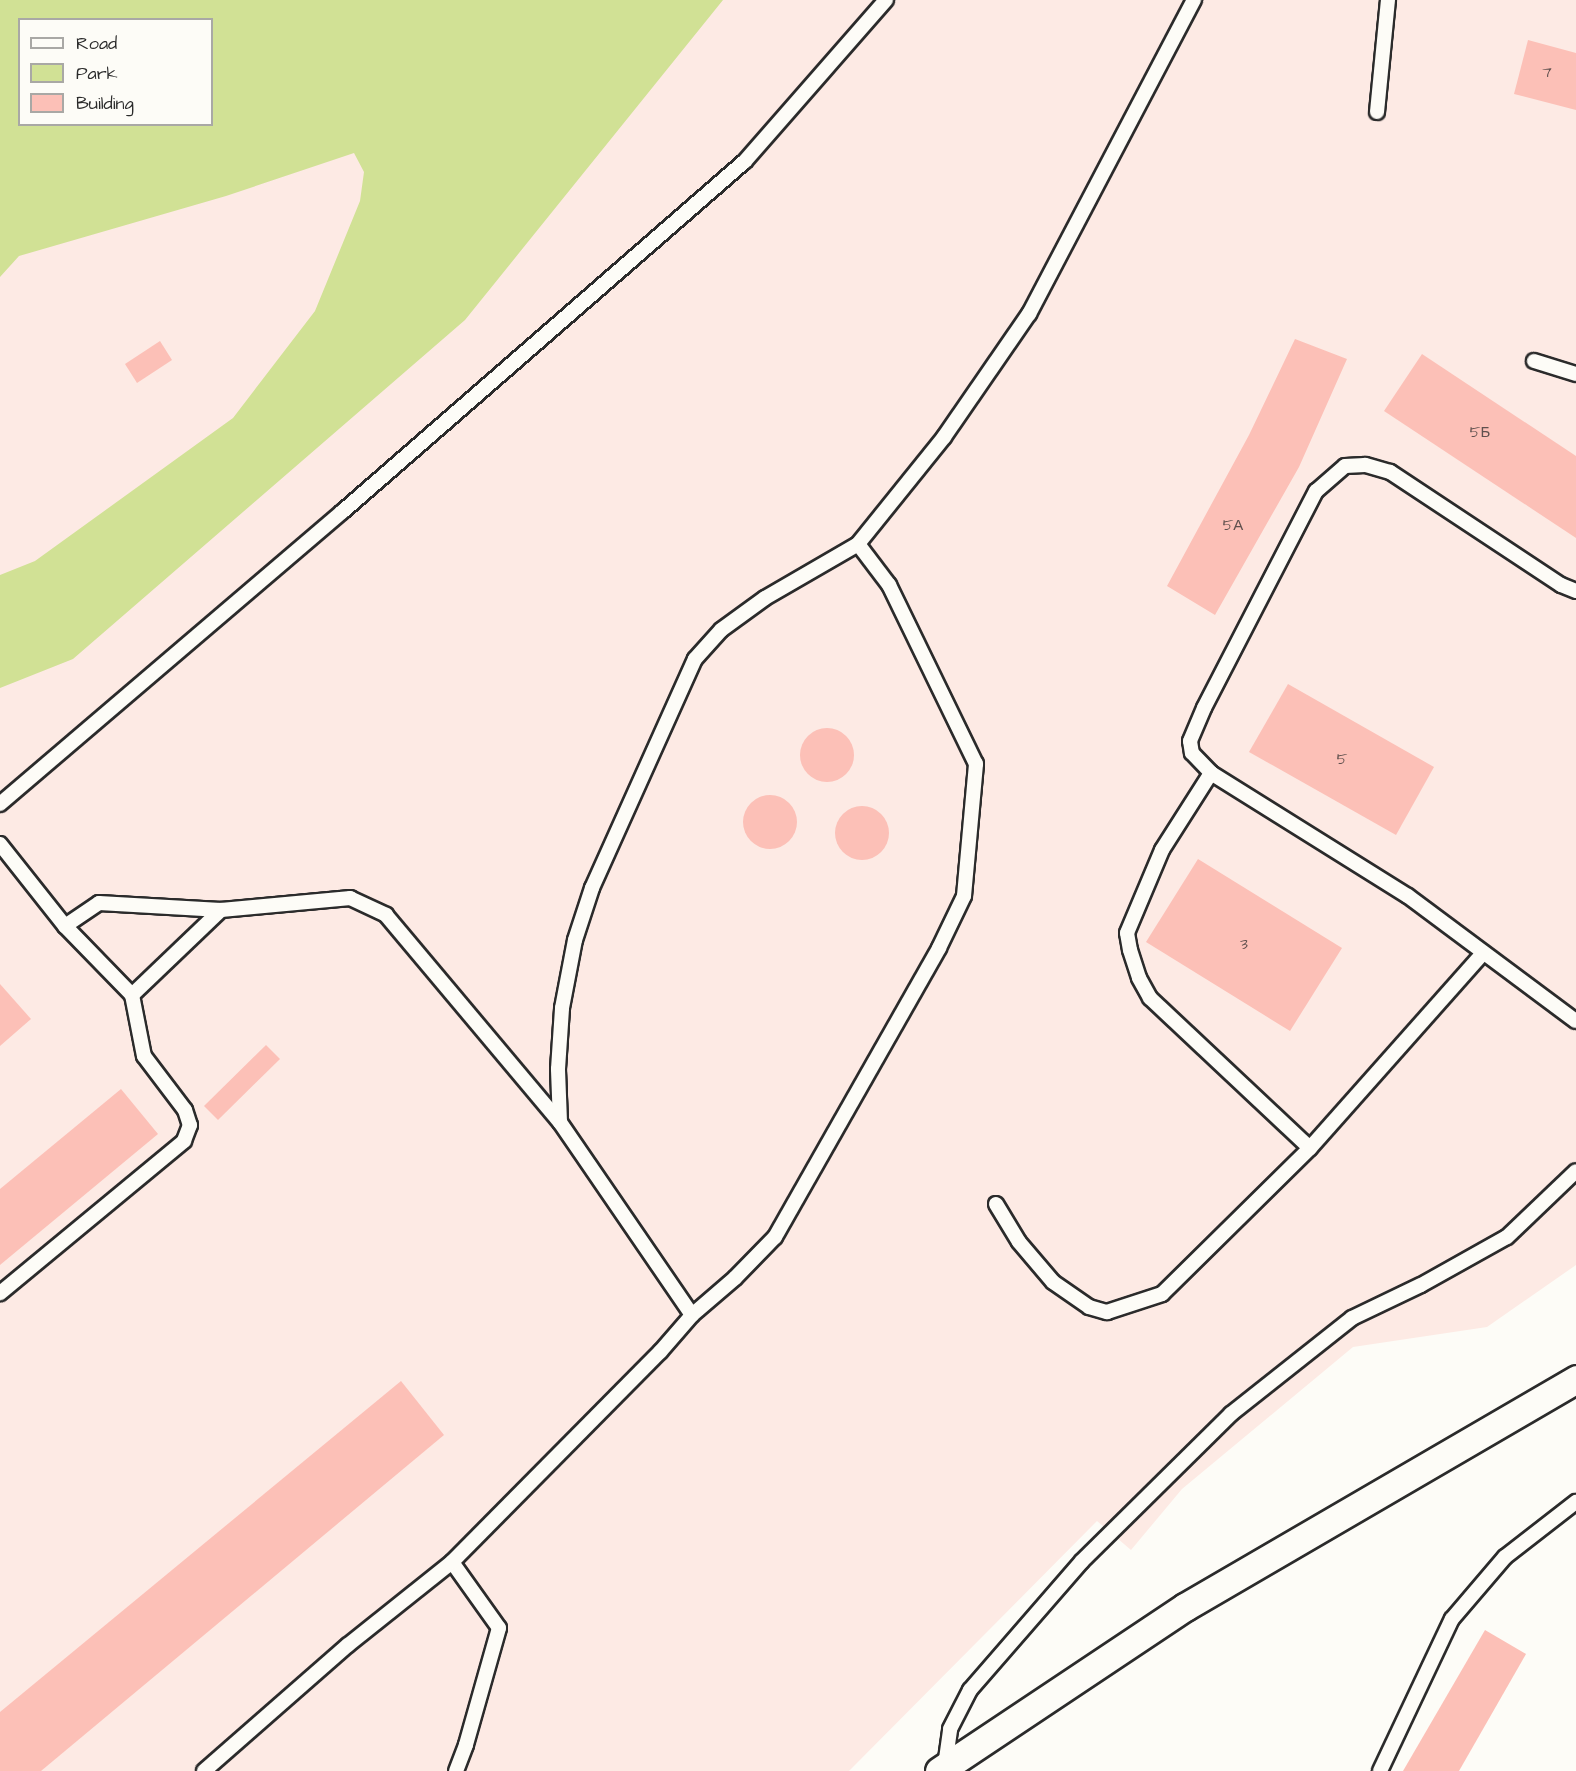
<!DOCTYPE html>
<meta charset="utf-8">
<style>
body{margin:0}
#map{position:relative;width:1576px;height:1771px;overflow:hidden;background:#fdfcf7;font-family:"Architects Daughter",sans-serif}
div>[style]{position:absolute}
.built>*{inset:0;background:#fdeae4}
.green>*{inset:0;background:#d1e195}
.building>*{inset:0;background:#fcc0b7}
.round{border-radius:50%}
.roads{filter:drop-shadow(2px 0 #2b2b2b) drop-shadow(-2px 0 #2b2b2b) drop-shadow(0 2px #2b2b2b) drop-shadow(0 -2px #2b2b2b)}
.service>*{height:14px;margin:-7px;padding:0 7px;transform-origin:7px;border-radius:7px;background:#fdfcf7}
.minor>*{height:27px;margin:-13.5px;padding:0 13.5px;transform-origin:13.5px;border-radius:13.5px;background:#fdfcf7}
span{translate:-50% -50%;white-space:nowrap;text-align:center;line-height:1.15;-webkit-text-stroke:6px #fdfcf7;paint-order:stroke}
.number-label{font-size:15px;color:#5f504e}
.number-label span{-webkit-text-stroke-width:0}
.legend{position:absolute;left:18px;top:18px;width:195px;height:108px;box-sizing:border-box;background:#fdfcf7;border:2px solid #a9a8a5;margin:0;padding:8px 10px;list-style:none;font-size:18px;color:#2b2b2b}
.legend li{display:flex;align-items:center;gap:12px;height:30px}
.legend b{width:30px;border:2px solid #a9a8a5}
</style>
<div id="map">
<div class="built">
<i style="clip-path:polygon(evenodd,0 0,1576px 0,1576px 1265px,1487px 1327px,1353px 1347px,1182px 1489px,1131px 1550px,1097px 1521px,849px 1771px,0 1771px,0 0,20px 20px,212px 20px,212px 124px,20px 124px,20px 20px)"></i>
</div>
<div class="green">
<i style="clip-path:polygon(evenodd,0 0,723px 0,465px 320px,73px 659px,0 688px,0 575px,35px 561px,233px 418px,315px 311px,360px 201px,364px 172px,354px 153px,226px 196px,19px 256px,0 277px,0 0,20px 20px,212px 20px,212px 124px,20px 124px,20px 20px)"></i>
</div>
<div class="building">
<i style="clip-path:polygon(1528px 40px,1576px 53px,1576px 110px,1514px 94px)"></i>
<i style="clip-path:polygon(1295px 339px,1347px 359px,1299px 467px,1215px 615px,1167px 586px,1249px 435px)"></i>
<i style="clip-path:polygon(160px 341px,172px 360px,137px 383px,125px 364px)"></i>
<i style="clip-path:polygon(1422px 354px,1576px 456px,1576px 538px,1384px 411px)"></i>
<i style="clip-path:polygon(1288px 684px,1434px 767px,1396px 835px,1249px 752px)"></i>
<i class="round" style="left:800px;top:728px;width:54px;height:54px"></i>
<i class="round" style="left:743px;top:795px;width:54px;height:54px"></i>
<i class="round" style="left:835px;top:806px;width:54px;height:54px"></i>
<i style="clip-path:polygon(1198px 859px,1342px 948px,1290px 1031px,1146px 942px)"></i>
<i style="clip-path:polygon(0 984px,31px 1019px,0 1046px)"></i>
<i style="clip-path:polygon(266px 1045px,280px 1059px,218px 1120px,204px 1106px)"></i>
<i style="clip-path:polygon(121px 1089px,158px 1134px,0 1265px,0 1189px)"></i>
<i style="clip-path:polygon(401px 1381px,444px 1435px,41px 1771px,0 1771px,0 1712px)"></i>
<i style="clip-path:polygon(1485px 1630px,1526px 1654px,1459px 1771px,1403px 1771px)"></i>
</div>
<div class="roads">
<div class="service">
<i style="left:1377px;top:112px;width:113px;rotate:-84.4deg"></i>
<i style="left:1534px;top:361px;width:44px;rotate:17.2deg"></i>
<i style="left:1576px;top:591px;width:16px;rotate:-158deg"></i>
<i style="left:1561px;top:585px;width:205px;rotate:-146.5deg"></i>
<i style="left:1390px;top:472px;width:26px;rotate:-164deg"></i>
<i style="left:1365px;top:465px;width:20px;rotate:177deg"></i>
<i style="left:1345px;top:466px;width:38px;rotate:139deg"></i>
<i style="left:1316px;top:491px;width:244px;rotate:117.3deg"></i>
<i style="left:1204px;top:708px;width:36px;rotate:113deg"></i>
<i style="left:1190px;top:741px;width:12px;rotate:81deg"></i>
<i style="left:1192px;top:753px;width:28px;rotate:46deg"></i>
<i style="left:1211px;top:773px;width:232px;rotate:32deg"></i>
<i style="left:1408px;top:896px;width:209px;rotate:36.7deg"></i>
<i style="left:1211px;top:773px;width:91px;rotate:122.5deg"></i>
<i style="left:1162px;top:850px;width:90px;rotate:112.9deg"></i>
<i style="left:1127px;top:933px;width:17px;rotate:80deg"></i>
<i style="left:1130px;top:950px;width:29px;rotate:72deg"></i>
<i style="left:1139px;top:978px;width:23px;rotate:61deg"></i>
<i style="left:1150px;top:998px;width:219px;rotate:43.2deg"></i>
<i style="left:0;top:804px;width:450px;rotate:-40.5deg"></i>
<i style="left:342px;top:512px;width:534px;rotate:-41.05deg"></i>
<i style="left:745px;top:161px;width:214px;rotate:-48.8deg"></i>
<i style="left:0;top:844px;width:105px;rotate:51.6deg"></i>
<i style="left:65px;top:926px;width:96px;rotate:45.8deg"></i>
<i style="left:132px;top:995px;width:62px;rotate:78.9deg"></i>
<i style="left:144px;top:1056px;width:68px;rotate:52.8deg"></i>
<i style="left:185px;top:1110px;width:16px;rotate:72deg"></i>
<i style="left:190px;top:1125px;width:17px;rotate:111deg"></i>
<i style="left:184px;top:1141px;width:239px;rotate:140.4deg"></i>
<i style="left:65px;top:926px;width:41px;rotate:-34.1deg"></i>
<i style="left:99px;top:903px;width:122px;rotate:3.3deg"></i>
<i style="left:221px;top:910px;width:130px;rotate:-5.3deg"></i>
<i style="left:350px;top:898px;width:40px;rotate:25deg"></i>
<i style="left:386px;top:915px;width:270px;rotate:50deg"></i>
<i style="left:132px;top:995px;width:123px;rotate:-43.7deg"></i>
<i style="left:996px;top:1204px;width:44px;rotate:58.8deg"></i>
<i style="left:1019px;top:1242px;width:52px;rotate:49.6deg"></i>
<i style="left:1053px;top:1282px;width:44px;rotate:34.8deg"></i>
<i style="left:1089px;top:1307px;width:19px;rotate:16deg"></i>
<i style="left:1107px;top:1312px;width:58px;rotate:-18.1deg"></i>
<i style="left:1162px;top:1294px;width:208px;rotate:-44.6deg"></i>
<i style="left:1310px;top:1148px;width:261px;rotate:-48.4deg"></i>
<i style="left:692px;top:1315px;width:57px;rotate:-40.7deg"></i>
<i style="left:735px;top:1278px;width:57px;rotate:-45.7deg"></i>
<i style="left:775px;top:1237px;width:332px;rotate:-60.4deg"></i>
<i style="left:939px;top:948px;width:58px;rotate:-64.3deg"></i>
<i style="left:964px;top:896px;width:133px;rotate:-84.8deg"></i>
<i style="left:976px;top:764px;width:199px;rotate:-115.9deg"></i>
<i style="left:889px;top:585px;width:51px;rotate:-127.1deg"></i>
<i style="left:452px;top:1562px;width:81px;rotate:54.5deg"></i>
<i style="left:499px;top:1628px;width:122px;rotate:105.8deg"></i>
<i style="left:466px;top:1745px;width:28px;rotate:111deg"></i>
<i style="left:945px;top:1766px;width:37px;rotate:-82deg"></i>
<i style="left:950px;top:1729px;width:44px;rotate:-62.9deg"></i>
<i style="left:970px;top:1690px;width:171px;rotate:-49deg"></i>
<i style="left:1082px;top:1561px;width:209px;rotate:-44.6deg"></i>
<i style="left:1231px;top:1414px;width:154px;rotate:-38.4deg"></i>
<i style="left:1352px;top:1318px;width:76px;rotate:-25.6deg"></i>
<i style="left:1421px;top:1285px;width:98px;rotate:-29.2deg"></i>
<i style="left:1507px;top:1237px;width:95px;rotate:-43.7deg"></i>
<i style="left:204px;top:1771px;width:191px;rotate:-41.2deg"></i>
<i style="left:348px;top:1645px;width:133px;rotate:-38.6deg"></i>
<i style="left:452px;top:1562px;width:296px;rotate:-45.3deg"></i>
<i style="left:660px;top:1352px;width:49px;rotate:-49.1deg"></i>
<i style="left:692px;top:1315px;width:234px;rotate:-124.4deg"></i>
<i style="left:560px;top:1122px;width:53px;rotate:-92.2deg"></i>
<i style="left:558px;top:1069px;width:61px;rotate:-86.2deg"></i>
<i style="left:562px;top:1008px;width:69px;rotate:-79.2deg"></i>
<i style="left:575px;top:940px;width:55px;rotate:-71.9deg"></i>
<i style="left:592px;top:888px;width:251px;rotate:-65.8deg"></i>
<i style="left:695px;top:659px;width:39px;rotate:-48deg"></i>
<i style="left:721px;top:630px;width:54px;rotate:-36deg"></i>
<i style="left:765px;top:598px;width:108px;rotate:-30.1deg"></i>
<i style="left:858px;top:544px;width:137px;rotate:-51.2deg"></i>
<i style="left:944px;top:437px;width:150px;rotate:-55.4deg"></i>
<i style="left:1029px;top:314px;width:355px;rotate:-62.3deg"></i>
<i style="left:1380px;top:1771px;width:168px;rotate:-64.7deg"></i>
<i style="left:1452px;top:1619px;width:82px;rotate:-49.5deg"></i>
<i style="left:1505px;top:1557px;width:90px;rotate:-37.8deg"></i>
</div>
<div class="minor">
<i style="left:939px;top:1771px;width:296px;rotate:-33.7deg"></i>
<i style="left:1185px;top:1607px;width:453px;rotate:-30.2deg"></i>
</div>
</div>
<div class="number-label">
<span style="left:1547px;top:73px">7</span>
<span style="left:1480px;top:433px">5Б</span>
<span style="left:1233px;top:526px">5А</span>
<span style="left:1342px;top:760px">5</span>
<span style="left:1244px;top:945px">3</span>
</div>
<ul class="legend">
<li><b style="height:8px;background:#fdfcf7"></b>Road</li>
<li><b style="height:16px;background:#d1e195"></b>Park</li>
<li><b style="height:16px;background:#fcc0b7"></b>Building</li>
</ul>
</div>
